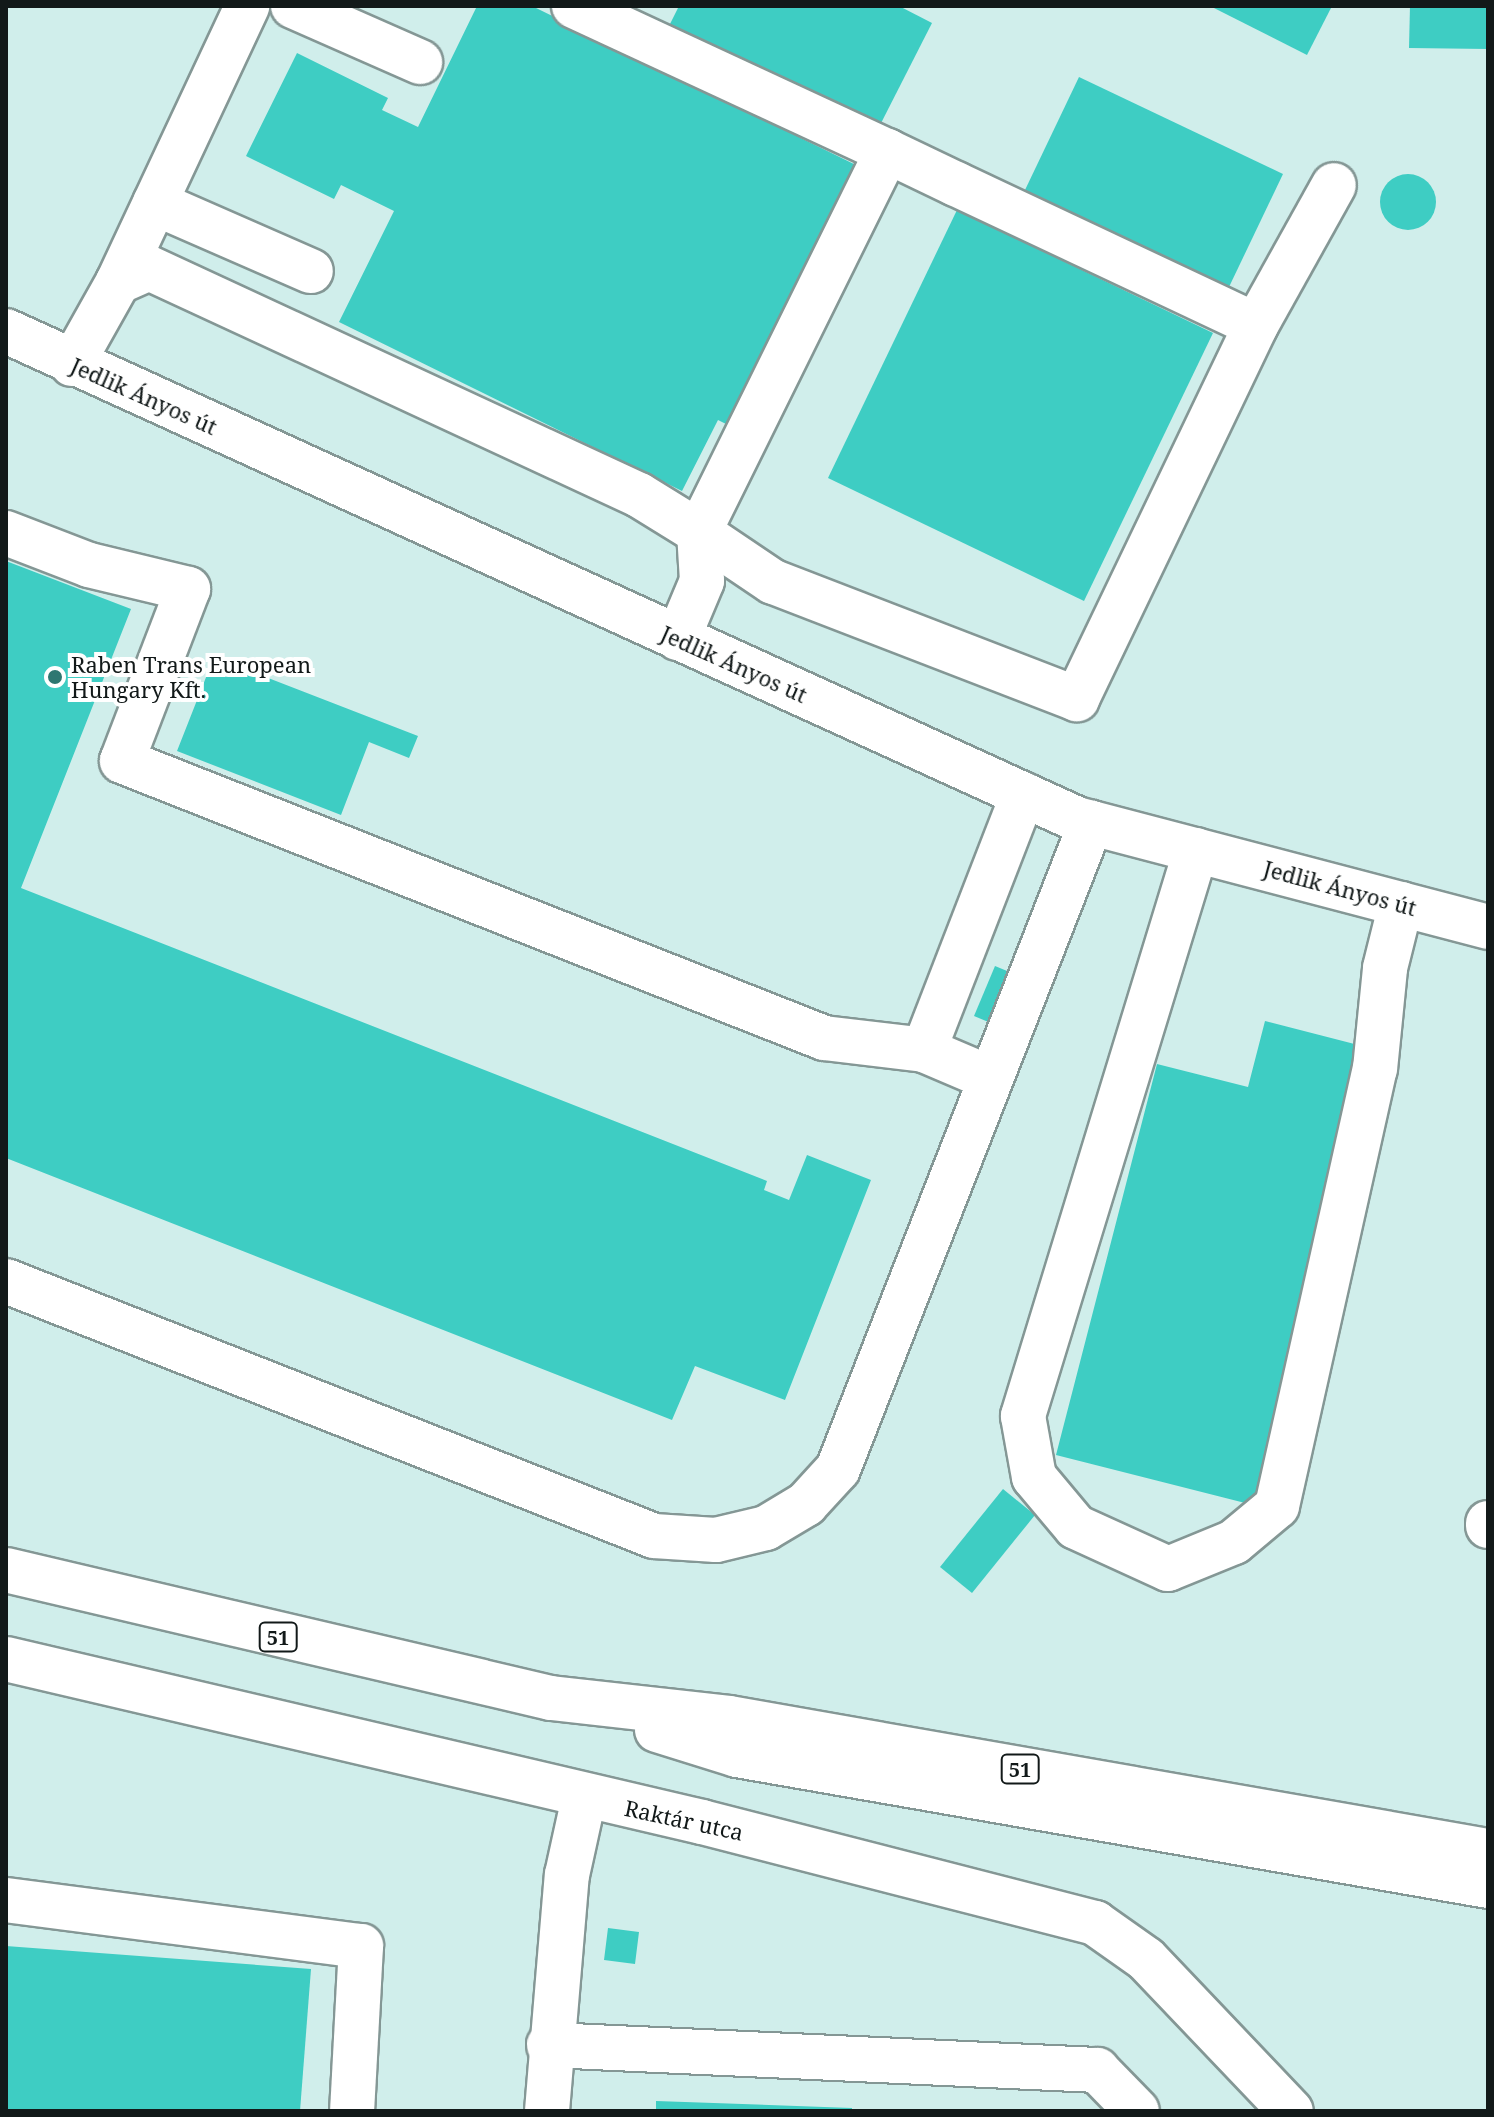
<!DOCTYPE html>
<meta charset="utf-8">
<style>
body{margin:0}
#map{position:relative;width:1494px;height:2117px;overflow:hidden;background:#e4f8f6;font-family:"Noto Serif",serif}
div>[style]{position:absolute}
.built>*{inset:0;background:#d0eeeb}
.building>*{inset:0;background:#3ecdc3}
.round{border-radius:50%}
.roads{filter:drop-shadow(2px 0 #849795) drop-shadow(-2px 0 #849795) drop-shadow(0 2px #849795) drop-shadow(0 -2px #849795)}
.minor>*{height:44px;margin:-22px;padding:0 22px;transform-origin:22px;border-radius:22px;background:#fff}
.major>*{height:44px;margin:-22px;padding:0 22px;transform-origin:22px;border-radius:22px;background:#fff}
.dots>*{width:22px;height:22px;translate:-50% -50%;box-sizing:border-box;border:4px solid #fff;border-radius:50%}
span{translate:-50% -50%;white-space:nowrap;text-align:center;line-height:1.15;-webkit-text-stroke:8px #fff;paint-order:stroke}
.shield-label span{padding:2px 6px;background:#fff;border:2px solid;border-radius:6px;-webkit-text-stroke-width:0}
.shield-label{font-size:20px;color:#121919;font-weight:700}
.street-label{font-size:22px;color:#121919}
.poi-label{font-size:22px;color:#121919}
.left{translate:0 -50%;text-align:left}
.frame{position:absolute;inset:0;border:8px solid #121919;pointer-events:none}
</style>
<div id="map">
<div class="built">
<i style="clip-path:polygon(6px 6px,1488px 6px,1488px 2111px,6px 2111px)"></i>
</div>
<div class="building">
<i style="clip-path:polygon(477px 6px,532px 6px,862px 168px,734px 428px,718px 420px,682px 491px,339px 322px,394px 211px,341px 185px,334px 199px,246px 156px,297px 53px,388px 98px,382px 110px,418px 127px)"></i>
<i style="clip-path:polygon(679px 6px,899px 6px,932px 23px,877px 131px,669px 26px)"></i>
<i style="clip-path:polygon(1210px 6px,1332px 6px,1307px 55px)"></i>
<i style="clip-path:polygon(1410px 6px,1488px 6px,1488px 49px,1409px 48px)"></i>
<i style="clip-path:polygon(1079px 77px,1283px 174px,1229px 287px,1025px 190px)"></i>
<i class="round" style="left:1380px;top:174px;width:56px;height:56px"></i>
<i style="clip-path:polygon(957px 210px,1213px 333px,1084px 601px,828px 478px)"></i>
<i style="clip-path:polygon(6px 561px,131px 609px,21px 888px,767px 1181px,764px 1190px,789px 1200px,807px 1155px,871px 1180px,785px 1400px,695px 1366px,672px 1420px,6px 1158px)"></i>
<i style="clip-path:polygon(214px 657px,418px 736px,409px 758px,369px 742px,341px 815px,177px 751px)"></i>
<i style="clip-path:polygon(995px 966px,1019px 976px,998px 1026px,974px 1016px)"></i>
<i style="clip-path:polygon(1265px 1021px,1370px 1048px,1253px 1505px,1056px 1455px,1157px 1064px,1248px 1087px)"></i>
<i style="clip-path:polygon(1003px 1489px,1035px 1515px,972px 1593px,940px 1567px)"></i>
<i style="clip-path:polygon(608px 1928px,639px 1932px,635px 1964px,604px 1960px)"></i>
<i style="clip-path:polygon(6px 1946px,311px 1969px,300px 2111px,6px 2111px)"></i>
<i style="clip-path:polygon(656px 2101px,852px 2108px,852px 2111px,656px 2111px)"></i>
</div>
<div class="roads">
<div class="minor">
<i style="left:293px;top:6px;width:139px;rotate:23.8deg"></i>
<i style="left:574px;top:6px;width:345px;rotate:24.9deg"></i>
<i style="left:887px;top:151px;width:76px;rotate:25.6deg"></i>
<i style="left:956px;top:184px;width:331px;rotate:25.2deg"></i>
<i style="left:1256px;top:325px;width:415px;rotate:115.6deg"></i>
<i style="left:1077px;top:699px;width:326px;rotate:-158.9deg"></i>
<i style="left:773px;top:582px;width:89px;rotate:-146deg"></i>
<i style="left:699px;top:532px;width:425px;rotate:-63.7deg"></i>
<i style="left:155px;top:203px;width:170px;rotate:23.6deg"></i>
<i style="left:118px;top:282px;width:305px;rotate:-64.9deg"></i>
<i style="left:1256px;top:325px;width:160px;rotate:-60.9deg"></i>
<i style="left:6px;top:331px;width:1177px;rotate:24.5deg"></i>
<i style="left:1077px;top:819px;width:425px;rotate:14.7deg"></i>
<i style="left:72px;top:364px;width:94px;rotate:-60.7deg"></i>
<i style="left:118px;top:282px;width:34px;rotate:-24deg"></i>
<i style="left:149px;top:268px;width:540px;rotate:24.86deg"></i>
<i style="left:639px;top:495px;width:70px;rotate:31.7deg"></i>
<i style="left:699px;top:532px;width:49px;rotate:86.5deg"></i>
<i style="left:702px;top:581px;width:62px;rotate:112.8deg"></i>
<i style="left:6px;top:533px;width:89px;rotate:21.1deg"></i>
<i style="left:89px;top:565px;width:102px;rotate:13.6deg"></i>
<i style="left:188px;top:589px;width:184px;rotate:111deg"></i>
<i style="left:122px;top:761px;width:755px;rotate:21.53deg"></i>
<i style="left:824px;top:1038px;width:101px;rotate:6.8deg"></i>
<i style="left:924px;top:1050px;width:72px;rotate:23deg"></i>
<i style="left:1196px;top:850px;width:592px;rotate:107deg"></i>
<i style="left:1023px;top:1416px;width:62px;rotate:79.8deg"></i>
<i style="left:1034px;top:1477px;width:65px;rotate:50deg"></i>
<i style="left:1076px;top:1527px;width:101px;rotate:24.5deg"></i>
<i style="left:1168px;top:1569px;width:71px;rotate:-22.2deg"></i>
<i style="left:1234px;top:1542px;width:56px;rotate:-39.9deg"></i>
<i style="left:1277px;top:1506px;width:448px;rotate:-77.4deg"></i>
<i style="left:1375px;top:1069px;width:101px;rotate:-84.3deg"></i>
<i style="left:1385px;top:968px;width:66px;rotate:-76deg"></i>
<i style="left:924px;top:1050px;width:274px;rotate:-68.8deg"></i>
<i style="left:6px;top:1281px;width:696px;rotate:21.48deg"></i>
<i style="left:654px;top:1536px;width:62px;rotate:3.7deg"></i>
<i style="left:716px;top:1540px;width:51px;rotate:-13.5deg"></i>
<i style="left:766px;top:1528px;width:47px;rotate:-31deg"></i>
<i style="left:806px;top:1504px;width:47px;rotate:-47.6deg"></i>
<i style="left:838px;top:1469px;width:694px;rotate:-68.61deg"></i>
<i style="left:1488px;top:1523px;width:3px;rotate:90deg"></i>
<i style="left:6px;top:1659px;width:715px;rotate:13.18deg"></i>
<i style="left:702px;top:1822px;width:406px;rotate:14.4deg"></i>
<i style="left:1095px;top:1923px;width:62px;rotate:35.2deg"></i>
<i style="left:1146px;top:1959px;width:210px;rotate:46.4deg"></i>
<i style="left:6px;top:1900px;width:358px;rotate:7.4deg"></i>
<i style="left:361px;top:1946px;width:165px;rotate:93.1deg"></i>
<i style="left:549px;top:2045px;width:549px;rotate:2.61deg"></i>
<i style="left:1097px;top:2070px;width:57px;rotate:45.7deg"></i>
<i style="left:547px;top:2111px;width:237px;rotate:-85.2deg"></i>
<i style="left:567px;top:1875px;width:79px;rotate:-77.6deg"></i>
</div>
<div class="major">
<i style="left:6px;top:1570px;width:560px;rotate:13.22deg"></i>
<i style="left:551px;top:1698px;width:179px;rotate:6.4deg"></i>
<i style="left:729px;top:1718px;width:771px;rotate:9.94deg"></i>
<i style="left:657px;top:1730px;width:84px;rotate:17.4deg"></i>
<i style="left:737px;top:1755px;width:762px;rotate:9.89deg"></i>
</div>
</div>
<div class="dots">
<i style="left:55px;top:677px;background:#2e7771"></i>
</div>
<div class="shield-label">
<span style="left:278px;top:1637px">51</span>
<span style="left:1020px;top:1769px">51</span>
</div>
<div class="street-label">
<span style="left:144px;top:396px;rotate:24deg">Jedlik Ányos út</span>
<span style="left:734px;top:664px;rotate:24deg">Jedlik Ányos út</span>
<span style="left:1340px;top:888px;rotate:15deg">Jedlik Ányos út</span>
<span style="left:684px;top:1820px;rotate:12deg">Raktár utca</span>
</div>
<div class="poi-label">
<span class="left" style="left:71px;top:677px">Raben Trans European<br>Hungary Kft.</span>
</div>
<div class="frame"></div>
</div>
